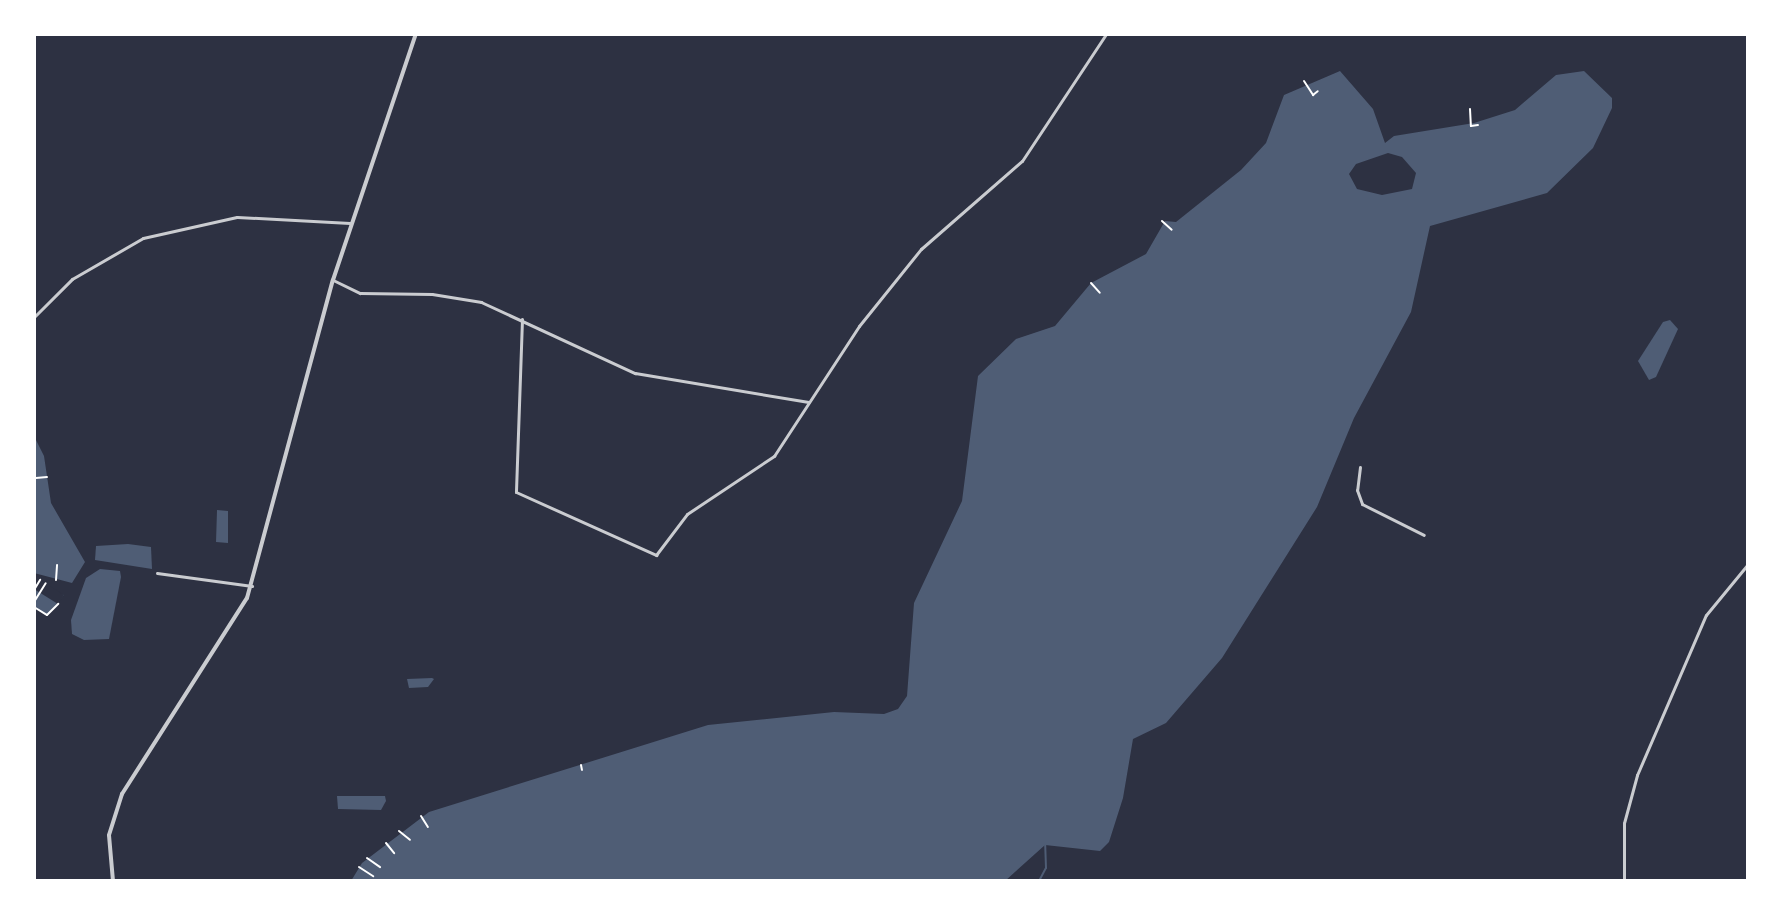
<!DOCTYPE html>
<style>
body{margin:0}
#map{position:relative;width:1782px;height:915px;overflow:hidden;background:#2d3142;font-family:"DejaVu Sans",sans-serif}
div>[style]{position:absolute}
.water>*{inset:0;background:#4f5d75}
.pier>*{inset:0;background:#2d3142}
.stream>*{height:2px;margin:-1px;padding:0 1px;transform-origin:1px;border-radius:1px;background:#4f5d75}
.path>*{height:2px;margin:-1px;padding:0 1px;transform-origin:1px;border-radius:1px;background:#fff}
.pedestrian>*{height:3px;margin:-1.5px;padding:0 1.5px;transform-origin:1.5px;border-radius:1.5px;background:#caccd0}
.minor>*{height:3px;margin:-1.5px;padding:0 1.5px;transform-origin:1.5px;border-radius:1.5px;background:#caccd0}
.tertiary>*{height:4px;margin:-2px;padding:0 2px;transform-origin:2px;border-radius:2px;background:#caccd0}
span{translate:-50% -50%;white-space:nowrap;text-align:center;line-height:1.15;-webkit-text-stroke:8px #fff;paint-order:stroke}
.frame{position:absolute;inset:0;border:36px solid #fff;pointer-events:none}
</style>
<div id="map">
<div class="water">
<i style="clip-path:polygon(evenodd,1340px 71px,1373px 109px,1385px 143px,1394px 136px,1474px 123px,1515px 110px,1556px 75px,1584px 71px,1612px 98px,1612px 108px,1593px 148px,1547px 193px,1430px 226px,1411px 312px,1354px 418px,1317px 507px,1222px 658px,1166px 723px,1133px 739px,1123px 798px,1109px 842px,1100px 851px,1045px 845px,1005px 881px,351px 881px,362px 863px,429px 812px,708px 725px,834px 712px,884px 714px,898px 709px,907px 696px,914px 603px,962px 501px,978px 376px,1016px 339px,1055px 326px,1091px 283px,1146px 254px,1165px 221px,1176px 222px,1241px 170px,1266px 143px,1284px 95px,1340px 71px,1388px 153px,1402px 157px,1416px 173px,1412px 189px,1382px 195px,1357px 189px,1349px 174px,1356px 164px,1388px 153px)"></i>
<i style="clip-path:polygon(1670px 320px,1678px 329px,1656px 377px,1649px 380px,1638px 361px,1663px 322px)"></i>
<i style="clip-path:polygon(34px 436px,44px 456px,51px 503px,85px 562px,72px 583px,34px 573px)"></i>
<i style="clip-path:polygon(217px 510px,228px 511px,228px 543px,216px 542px)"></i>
<i style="clip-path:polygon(128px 544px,151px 547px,152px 569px,95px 560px,96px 546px)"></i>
<i style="clip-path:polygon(100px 569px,120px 571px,121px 577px,109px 639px,84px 640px,72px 634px,71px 620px,86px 578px)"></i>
<i style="clip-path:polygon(34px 589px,64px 595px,47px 615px,34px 607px)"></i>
<i style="clip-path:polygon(407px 679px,432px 678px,434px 679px,428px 687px,409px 688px)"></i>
<i style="clip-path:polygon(337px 796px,385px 796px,386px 801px,381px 810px,338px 809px)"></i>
</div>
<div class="pier">
<i style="clip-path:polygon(39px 579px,64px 595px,58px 604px,34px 589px)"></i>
</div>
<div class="stream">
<i style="left:1039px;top:881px;width:15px;rotate:-62deg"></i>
<i style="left:1046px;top:868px;width:23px;rotate:-92deg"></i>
</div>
<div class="path">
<i style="left:1304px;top:81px;width:17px;rotate:57deg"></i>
<i style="left:1313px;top:95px;width:6px;rotate:-39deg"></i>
<i style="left:1470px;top:109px;width:17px;rotate:87deg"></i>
<i style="left:1471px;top:126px;width:7px;rotate:-8deg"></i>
<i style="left:1162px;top:221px;width:13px;rotate:42deg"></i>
<i style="left:1091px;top:283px;width:13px;rotate:48deg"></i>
<i style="left:36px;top:478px;width:11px;rotate:-5deg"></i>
<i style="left:56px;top:580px;width:15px;rotate:-86deg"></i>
<i style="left:34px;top:590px;width:12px;rotate:-59deg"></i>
<i style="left:34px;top:602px;width:22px;rotate:-58deg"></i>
<i style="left:34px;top:607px;width:15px;rotate:32deg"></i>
<i style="left:47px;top:615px;width:16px;rotate:-45deg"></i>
<i style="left:581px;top:765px;width:5px;rotate:79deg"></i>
<i style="left:421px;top:816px;width:13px;rotate:58deg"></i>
<i style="left:399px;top:831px;width:14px;rotate:39deg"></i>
<i style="left:386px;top:843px;width:13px;rotate:51deg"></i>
<i style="left:367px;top:858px;width:16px;rotate:35deg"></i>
<i style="left:359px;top:867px;width:17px;rotate:33deg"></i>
</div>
<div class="pedestrian">
<i style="left:1360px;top:467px;width:23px;rotate:97deg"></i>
<i style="left:1357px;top:490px;width:15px;rotate:70deg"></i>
<i style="left:1362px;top:504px;width:69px;rotate:26.6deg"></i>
</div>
<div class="minor">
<i style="left:333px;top:280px;width:30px;rotate:26deg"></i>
<i style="left:360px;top:293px;width:72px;rotate:0.8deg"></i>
<i style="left:432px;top:294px;width:50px;rotate:9.3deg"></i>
<i style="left:481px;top:302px;width:170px;rotate:24.8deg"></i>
<i style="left:635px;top:373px;width:176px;rotate:9.5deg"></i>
<i style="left:34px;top:317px;width:54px;rotate:-45deg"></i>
<i style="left:72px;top:279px;width:82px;rotate:-30deg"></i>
<i style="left:143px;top:238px;width:96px;rotate:-12.6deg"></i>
<i style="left:237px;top:217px;width:113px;rotate:3deg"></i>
<i style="left:522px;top:319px;width:173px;rotate:92deg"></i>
<i style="left:516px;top:492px;width:154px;rotate:24.2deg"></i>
<i style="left:656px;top:555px;width:51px;rotate:-52.9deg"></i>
<i style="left:687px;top:514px;width:105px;rotate:-33.7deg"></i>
<i style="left:774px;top:456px;width:155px;rotate:-56.8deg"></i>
<i style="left:859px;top:326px;width:99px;rotate:-51.2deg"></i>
<i style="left:921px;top:249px;width:134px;rotate:-41.1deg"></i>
<i style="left:1022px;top:161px;width:152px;rotate:-56.5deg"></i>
<i style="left:157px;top:573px;width:96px;rotate:7.8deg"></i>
<i style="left:1624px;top:881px;width:58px;rotate:-90deg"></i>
<i style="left:1624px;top:823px;width:50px;rotate:-74.8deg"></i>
<i style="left:1637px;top:775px;width:174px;rotate:-66.7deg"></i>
<i style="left:1706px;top:615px;width:66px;rotate:-50.5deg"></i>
</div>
<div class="tertiary">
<i style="left:113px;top:881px;width:46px;rotate:-95deg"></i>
<i style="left:109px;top:835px;width:43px;rotate:-72.4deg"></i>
<i style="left:122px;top:794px;width:232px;rotate:-57.5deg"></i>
<i style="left:247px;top:598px;width:329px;rotate:-74.9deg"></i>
<i style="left:333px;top:280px;width:260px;rotate:-71.4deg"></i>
</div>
<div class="frame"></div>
</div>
